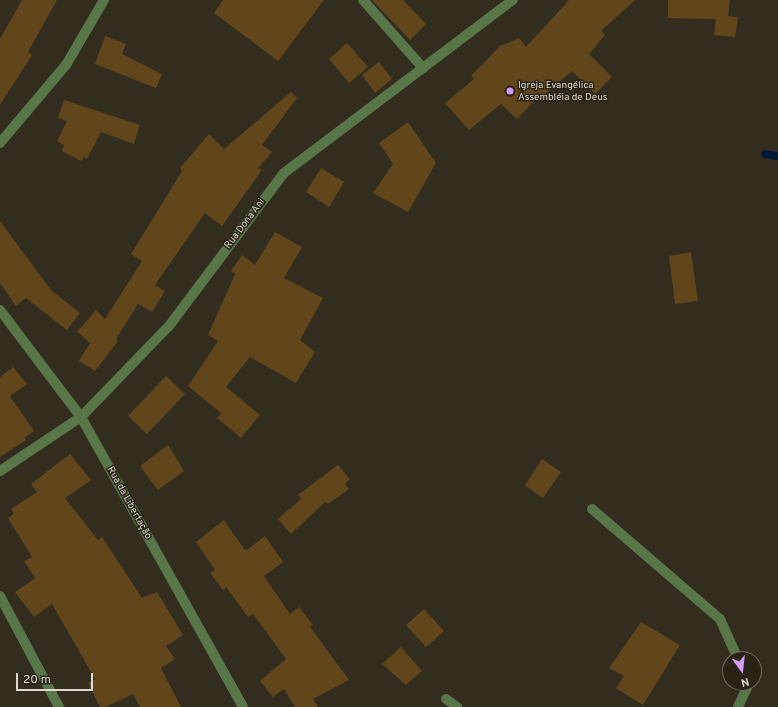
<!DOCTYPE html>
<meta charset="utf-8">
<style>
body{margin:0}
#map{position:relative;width:778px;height:707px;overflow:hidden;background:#332d1f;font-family:Overpass,sans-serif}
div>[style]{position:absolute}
.stream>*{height:8px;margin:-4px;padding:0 4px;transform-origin:4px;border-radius:4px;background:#001937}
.building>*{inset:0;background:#61461c}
.minor>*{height:10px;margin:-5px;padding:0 5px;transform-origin:5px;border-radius:5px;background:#587647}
.dots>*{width:11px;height:11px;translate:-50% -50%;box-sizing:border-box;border:2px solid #292315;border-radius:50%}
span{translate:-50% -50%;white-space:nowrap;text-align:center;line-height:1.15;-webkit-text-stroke:3px #292315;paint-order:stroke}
.poi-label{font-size:10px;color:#dedad1}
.left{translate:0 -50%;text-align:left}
.street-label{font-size:10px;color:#dedad1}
.north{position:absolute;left:722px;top:651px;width:40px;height:40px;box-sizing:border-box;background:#292315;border:1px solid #716c60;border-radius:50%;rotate:165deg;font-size:11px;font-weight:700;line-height:16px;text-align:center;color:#dedad1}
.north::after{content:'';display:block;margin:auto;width:14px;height:18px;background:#d69bfa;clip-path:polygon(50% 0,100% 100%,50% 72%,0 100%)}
.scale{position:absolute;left:16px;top:673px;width:77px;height:18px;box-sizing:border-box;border:2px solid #dedad1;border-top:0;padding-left:5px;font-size:12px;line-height:14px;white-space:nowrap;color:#dedad1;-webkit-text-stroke:3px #292315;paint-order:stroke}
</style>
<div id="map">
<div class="stream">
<i style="left:765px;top:154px;width:13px;rotate:9deg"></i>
</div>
<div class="building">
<i style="clip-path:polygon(22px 0,57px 0,28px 52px,32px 55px,0 105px,0 39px)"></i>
<i style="clip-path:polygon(223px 0,324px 0,278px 61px,214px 13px)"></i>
<i style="clip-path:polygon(372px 0,403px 0,426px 24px,410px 40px)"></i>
<i style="clip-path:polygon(569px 0,635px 0,601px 31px,605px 35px,589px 54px,612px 77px,595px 94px,572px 71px,541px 98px,539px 96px,517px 119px,501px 104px,469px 130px,445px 103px,474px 79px,471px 76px,500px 46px,519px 38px,526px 47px)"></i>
<i style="clip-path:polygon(668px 0,730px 0,728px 16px,738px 17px,735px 37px,714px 35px,716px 19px,668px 18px)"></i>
<i style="clip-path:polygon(105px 36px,126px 44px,122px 54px,162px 74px,156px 88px,95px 64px)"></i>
<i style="clip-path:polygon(347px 43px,368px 67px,349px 83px,329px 59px)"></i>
<i style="clip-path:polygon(379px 62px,392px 79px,375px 93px,362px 75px)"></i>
<i style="clip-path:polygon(291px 92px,297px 98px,262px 145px,272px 152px,258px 168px,262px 170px,222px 226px,205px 213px,155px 285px,165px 291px,152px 312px,138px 304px,116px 339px,118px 341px,95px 371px,79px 361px,90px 343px,77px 332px,96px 310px,105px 319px,142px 261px,131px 254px,182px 171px,180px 168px,209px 134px,224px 149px)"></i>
<i style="clip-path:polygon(64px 100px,140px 125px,134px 144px,101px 132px,87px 159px,84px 157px,81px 161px,62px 151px,64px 145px,57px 141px,67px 121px,58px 118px)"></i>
<i style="clip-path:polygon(408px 122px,436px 163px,408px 212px,373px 193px,393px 164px,379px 143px)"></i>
<i style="clip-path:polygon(321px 168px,344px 182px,329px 207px,306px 192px)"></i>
<i style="clip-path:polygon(0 221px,51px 290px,80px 313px,67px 330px,26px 298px,16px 306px,0 283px)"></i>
<i style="clip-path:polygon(275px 232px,302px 247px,284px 278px,323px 298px,300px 340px,315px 352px,296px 383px,250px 357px,226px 387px,260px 415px,241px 438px,217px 418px,221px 413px,188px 386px,218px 341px,208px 335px,235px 274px,231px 271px,242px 255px,255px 265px)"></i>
<i style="clip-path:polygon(691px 252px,698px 301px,675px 304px,669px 256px)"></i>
<i style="clip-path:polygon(13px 367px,27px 384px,10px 396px,34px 431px,24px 438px,26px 440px,0 457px,0 377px)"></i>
<i style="clip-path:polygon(166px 376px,185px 394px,147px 434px,128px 416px)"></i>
<i style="clip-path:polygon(168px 445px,184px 471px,158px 490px,140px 466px)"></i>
<i style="clip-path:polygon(70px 454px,91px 480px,65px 498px,98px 540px,102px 537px,142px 598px,157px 592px,183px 635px,166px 646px,175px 659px,161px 668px,181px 707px,140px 707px,133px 694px,105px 707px,100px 707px,88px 683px,95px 679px,52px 604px,34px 617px,15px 592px,35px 578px,24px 561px,32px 557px,8px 518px,14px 514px,11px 509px,37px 492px,31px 484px)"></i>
<i style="clip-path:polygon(542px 459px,561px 472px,543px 498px,525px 485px)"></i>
<i style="clip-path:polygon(338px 465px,350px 479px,345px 484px,349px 489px,328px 504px,325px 502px,291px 534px,278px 519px,301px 499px,298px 495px)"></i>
<i style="clip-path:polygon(224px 520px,244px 549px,247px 550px,265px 536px,283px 562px,264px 576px,290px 614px,299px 607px,313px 625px,310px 627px,349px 680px,313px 699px,318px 707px,295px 707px,284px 689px,273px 697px,260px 681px,286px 659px,253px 614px,248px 617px,226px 587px,223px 590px,210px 573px,215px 570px,196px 542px)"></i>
<i style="clip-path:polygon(424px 609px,444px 631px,426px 647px,406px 625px)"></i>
<i style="clip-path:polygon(641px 622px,680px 645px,643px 705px,616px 688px,624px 676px,609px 668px)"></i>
<i style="clip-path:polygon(401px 647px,422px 671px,406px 685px,382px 664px)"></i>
</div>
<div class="minor">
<i style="left:363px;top:0;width:91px;rotate:48.6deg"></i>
<i style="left:0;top:143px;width:102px;rotate:-49.8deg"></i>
<i style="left:66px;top:65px;width:75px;rotate:-59.7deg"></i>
<i style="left:0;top:310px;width:134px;rotate:52.9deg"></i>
<i style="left:81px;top:417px;width:332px;rotate:60.8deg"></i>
<i style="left:0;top:471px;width:97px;rotate:-33.7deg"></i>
<i style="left:81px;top:417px;width:127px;rotate:-46deg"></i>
<i style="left:169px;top:326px;width:191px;rotate:-53.1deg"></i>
<i style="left:284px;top:173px;width:287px;rotate:-37.1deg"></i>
<i style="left:592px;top:509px;width:169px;rotate:40.7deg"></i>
<i style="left:720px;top:619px;width:44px;rotate:65.8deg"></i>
<i style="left:0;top:596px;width:126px;rotate:62deg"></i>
<i style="left:446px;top:699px;width:14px;rotate:36deg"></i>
<i style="left:738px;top:707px;width:26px;rotate:-65deg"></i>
</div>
<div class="dots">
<i style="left:510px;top:91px;background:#d69bfa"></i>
</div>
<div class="poi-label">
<span class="left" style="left:518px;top:91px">Igreja Evangélica<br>Assembléia de Deus</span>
</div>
<div class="street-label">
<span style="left:245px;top:224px;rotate:-53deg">Rua Dona Ani</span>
<span style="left:129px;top:503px;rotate:61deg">Rua da Libertação</span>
</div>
<div class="north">N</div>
<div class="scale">20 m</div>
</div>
